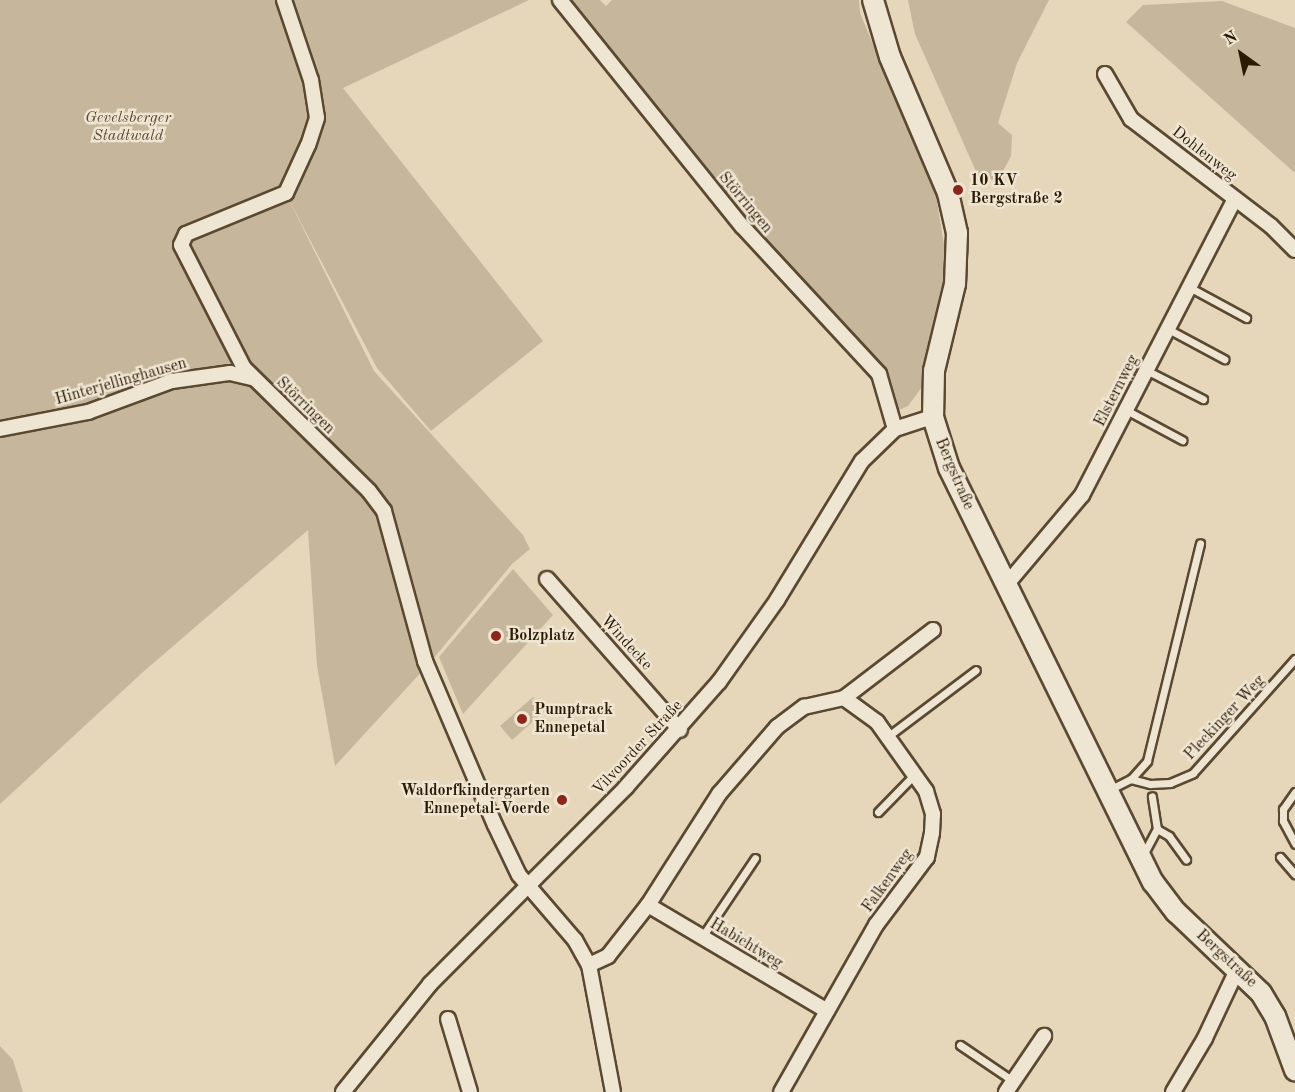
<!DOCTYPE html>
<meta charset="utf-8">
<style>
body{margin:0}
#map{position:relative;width:1295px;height:1092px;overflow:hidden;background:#e6d7bb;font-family:"Old Standard TT",serif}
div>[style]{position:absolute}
.green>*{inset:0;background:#c6b79c}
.roads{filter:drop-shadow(2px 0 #5a4931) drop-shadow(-2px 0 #5a4931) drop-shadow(0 2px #5a4931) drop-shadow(0 -2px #5a4931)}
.lane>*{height:7px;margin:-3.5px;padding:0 3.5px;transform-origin:3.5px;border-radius:3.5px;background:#efe5d3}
.street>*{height:14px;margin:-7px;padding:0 7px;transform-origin:7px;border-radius:7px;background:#efe5d3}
.secondary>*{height:20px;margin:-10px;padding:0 10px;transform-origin:10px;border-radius:10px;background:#efe5d3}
.dots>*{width:16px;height:16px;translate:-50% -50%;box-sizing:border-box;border:3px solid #efe5d3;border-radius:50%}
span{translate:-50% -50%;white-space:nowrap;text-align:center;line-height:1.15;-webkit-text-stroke:5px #efe5d3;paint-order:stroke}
.park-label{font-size:16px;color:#5a4931;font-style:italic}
.street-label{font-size:16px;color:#2b1a03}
.poi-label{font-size:16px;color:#2b1a03;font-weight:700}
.left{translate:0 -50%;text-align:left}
.right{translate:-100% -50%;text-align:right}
.north{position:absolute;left:1211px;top:24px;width:60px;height:60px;-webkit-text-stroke:4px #efe5d3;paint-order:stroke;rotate:327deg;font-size:16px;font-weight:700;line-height:24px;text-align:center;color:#2b1a03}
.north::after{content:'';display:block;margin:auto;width:21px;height:27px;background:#2b1a03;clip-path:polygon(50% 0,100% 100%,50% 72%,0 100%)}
</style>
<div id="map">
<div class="green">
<i style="clip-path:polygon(0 0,529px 0,343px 88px,543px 341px,431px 431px,377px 368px,286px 194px,374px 371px,523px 535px,530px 549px,512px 564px,428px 665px,386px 509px,246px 374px,230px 371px,0 427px)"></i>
<i style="clip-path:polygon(570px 0,600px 0,606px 6px,612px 0,859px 0,860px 13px,936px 195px,947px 264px,922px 387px,908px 406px,897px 411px,885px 369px,745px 222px)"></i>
<i style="clip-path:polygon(908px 0,1049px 0,1017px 63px,998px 123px,1012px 135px,1011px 156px,998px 181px,978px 176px,915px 34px)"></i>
<i style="clip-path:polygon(1222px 1px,1295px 28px,1295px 173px,1126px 22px,1143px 5px)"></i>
<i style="clip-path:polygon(208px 377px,248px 380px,377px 504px,425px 668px,335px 766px,317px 666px,308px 530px,143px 672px,0 804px,0 431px)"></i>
<i style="clip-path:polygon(513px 569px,553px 615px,463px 714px,439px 657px)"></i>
<i style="clip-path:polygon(533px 697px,545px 711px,512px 740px,500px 726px)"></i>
<i style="clip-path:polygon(0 1046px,13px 1060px,23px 1092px,0 1092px)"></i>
</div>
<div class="roads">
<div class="lane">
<i style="left:1189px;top:287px;width:65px;rotate:28.5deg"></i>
<i style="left:1168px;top:329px;width:64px;rotate:28.2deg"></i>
<i style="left:1146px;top:370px;width:64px;rotate:27deg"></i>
<i style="left:1126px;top:410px;width:64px;rotate:28.2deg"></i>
<i style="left:887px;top:737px;width:111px;rotate:-37deg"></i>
<i style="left:1131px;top:779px;width:20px;rotate:15deg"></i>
<i style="left:1150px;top:784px;width:20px;rotate:-3deg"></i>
<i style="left:1170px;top:783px;width:25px;rotate:-23deg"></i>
<i style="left:1193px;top:773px;width:153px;rotate:-48.2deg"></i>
<i style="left:1109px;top:790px;width:25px;rotate:-27deg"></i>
<i style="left:1131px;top:779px;width:24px;rotate:-48deg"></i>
<i style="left:1147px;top:761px;width:224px;rotate:-76.3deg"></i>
<i style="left:1295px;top:792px;width:21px;rotate:125deg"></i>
<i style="left:1283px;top:809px;width:12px;rotate:90deg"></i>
<i style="left:1283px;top:821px;width:26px;rotate:62deg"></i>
<i style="left:878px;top:812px;width:52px;rotate:-45.8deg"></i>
<i style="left:1157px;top:829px;width:14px;rotate:30deg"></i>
<i style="left:1169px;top:836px;width:29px;rotate:54deg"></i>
<i style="left:1143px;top:855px;width:30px;rotate:-62deg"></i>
<i style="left:1157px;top:829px;width:33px;rotate:-99deg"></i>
<i style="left:1280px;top:857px;width:23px;rotate:49deg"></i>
<i style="left:702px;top:937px;width:95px;rotate:-56.1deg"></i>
<i style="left:960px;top:1045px;width:64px;rotate:34.2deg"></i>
</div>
<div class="street">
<i style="left:284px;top:0;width:84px;rotate:71.4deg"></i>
<i style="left:311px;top:80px;width:38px;rotate:81deg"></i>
<i style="left:317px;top:118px;width:28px;rotate:108deg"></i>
<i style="left:308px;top:145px;width:53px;rotate:114.6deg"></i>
<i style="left:286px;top:193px;width:108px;rotate:157.7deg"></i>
<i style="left:186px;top:234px;width:12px;rotate:114deg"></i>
<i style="left:181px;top:245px;width:138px;rotate:62.9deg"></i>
<i style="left:244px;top:368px;width:175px;rotate:44.5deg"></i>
<i style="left:369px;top:491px;width:25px;rotate:53deg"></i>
<i style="left:384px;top:511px;width:156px;rotate:74.7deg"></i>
<i style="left:425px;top:661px;width:178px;rotate:66.9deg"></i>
<i style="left:495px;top:825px;width:55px;rotate:64.4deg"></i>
<i style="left:519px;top:875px;width:86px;rotate:49.3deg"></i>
<i style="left:575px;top:940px;width:29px;rotate:61deg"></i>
<i style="left:589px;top:965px;width:129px;rotate:79.3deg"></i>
<i style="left:560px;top:0;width:290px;rotate:51.2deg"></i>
<i style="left:742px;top:226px;width:202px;rotate:47.2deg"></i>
<i style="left:879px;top:374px;width:57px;rotate:73.8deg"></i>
<i style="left:1105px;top:74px;width:52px;rotate:60deg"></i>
<i style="left:1131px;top:119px;width:176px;rotate:37.4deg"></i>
<i style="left:1271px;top:226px;width:34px;rotate:45deg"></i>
<i style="left:0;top:429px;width:90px;rotate:-10.9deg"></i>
<i style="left:88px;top:412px;width:90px;rotate:-20.3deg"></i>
<i style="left:172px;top:381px;width:59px;rotate:-7.9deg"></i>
<i style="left:230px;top:373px;width:23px;rotate:13deg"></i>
<i style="left:547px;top:579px;width:201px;rotate:48.6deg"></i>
<i style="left:1007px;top:584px;width:116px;rotate:-49.9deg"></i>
<i style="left:1082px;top:495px;width:333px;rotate:-62.7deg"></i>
<i style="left:844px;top:698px;width:112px;rotate:-37.4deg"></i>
<i style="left:648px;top:905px;width:208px;rotate:30.6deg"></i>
<i style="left:589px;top:965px;width:21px;rotate:-25deg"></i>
<i style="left:608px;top:956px;width:65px;rotate:-51.9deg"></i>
<i style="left:648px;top:905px;width:132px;rotate:-57.4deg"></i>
<i style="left:719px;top:794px;width:89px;rotate:-49.1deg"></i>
<i style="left:777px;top:727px;width:34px;rotate:-37deg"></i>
<i style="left:804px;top:707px;width:41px;rotate:-12.7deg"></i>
<i style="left:844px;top:698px;width:41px;rotate:36deg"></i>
<i style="left:877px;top:722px;width:85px;rotate:54.6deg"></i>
<i style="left:926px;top:791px;width:24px;rotate:73deg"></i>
<i style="left:933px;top:814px;width:19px;rotate:93deg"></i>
<i style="left:932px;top:833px;width:25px;rotate:102deg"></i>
<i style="left:927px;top:857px;width:85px;rotate:126.9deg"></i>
<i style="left:876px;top:925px;width:192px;rotate:119.6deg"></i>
<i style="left:448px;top:1019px;width:76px;rotate:73.2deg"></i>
<i style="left:343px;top:1092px;width:139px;rotate:-51.1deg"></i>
<i style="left:430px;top:984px;width:278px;rotate:-45.1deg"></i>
<i style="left:626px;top:787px;width:140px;rotate:-48.5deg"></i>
<i style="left:719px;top:682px;width:100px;rotate:-54.7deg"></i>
<i style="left:777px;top:600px;width:163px;rotate:-58.6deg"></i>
<i style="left:862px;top:461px;width:46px;rotate:-44.1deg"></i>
<i style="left:895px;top:429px;width:40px;rotate:-18deg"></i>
<i style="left:1006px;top:1092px;width:68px;rotate:-55.8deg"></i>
<i style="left:1173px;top:1092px;width:63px;rotate:-59.3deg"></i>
<i style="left:1205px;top:1038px;width:77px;rotate:-64.8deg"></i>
</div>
<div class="secondary">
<i style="left:873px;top:0;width:59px;rotate:73.4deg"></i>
<i style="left:890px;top:57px;width:148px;rotate:66.9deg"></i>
<i style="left:948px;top:193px;width:41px;rotate:77.3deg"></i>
<i style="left:957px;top:233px;width:51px;rotate:92.2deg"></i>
<i style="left:955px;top:284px;width:89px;rotate:103.6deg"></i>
<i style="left:934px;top:371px;width:46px;rotate:91.2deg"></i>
<i style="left:933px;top:417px;width:53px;rotate:72.6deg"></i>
<i style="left:949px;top:468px;width:462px;rotate:63.8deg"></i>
<i style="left:1153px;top:882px;width:38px;rotate:53deg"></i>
<i style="left:1176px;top:912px;width:117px;rotate:43.6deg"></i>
<i style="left:1261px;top:993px;width:27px;rotate:59deg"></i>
<i style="left:1275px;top:1016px;width:58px;rotate:69.7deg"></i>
</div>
</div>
<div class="dots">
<i style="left:958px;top:190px;background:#8f2418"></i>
<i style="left:496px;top:636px;background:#8f2418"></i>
<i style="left:522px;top:719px;background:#8f2418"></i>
<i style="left:562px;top:800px;background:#8f2418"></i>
</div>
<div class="park-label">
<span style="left:128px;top:127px">Gevelsberger<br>Stadtwald</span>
</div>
<div class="street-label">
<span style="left:1204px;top:154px;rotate:38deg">Dohlenweg</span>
<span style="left:745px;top:203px;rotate:50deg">Störringen</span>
<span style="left:121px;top:382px;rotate:-16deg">Hinterjellinghausen</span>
<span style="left:1117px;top:391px;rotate:-63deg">Elsternweg</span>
<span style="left:305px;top:406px;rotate:44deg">Störringen</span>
<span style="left:954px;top:474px;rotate:67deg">Bergstraße</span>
<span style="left:626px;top:643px;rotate:48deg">Windecke</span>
<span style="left:1225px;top:718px;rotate:-47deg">Pleckinger Weg</span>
<span style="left:638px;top:748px;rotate:-47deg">Vilvoorder Straße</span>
<span style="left:888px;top:881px;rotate:-54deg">Falkenweg</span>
<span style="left:746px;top:944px;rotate:31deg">Habichtweg</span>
<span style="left:1226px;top:959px;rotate:43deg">Bergstraße</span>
</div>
<div class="poi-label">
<span class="left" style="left:970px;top:190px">10 KV<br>Bergstraße 2</span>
<span class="left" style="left:508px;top:636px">Bolzplatz</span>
<span class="left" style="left:534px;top:719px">Pumptrack<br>Ennepetal</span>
<span class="right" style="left:550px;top:800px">Waldorfkindergarten<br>Ennepetal-Voerde</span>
</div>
<div class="north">N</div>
</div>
